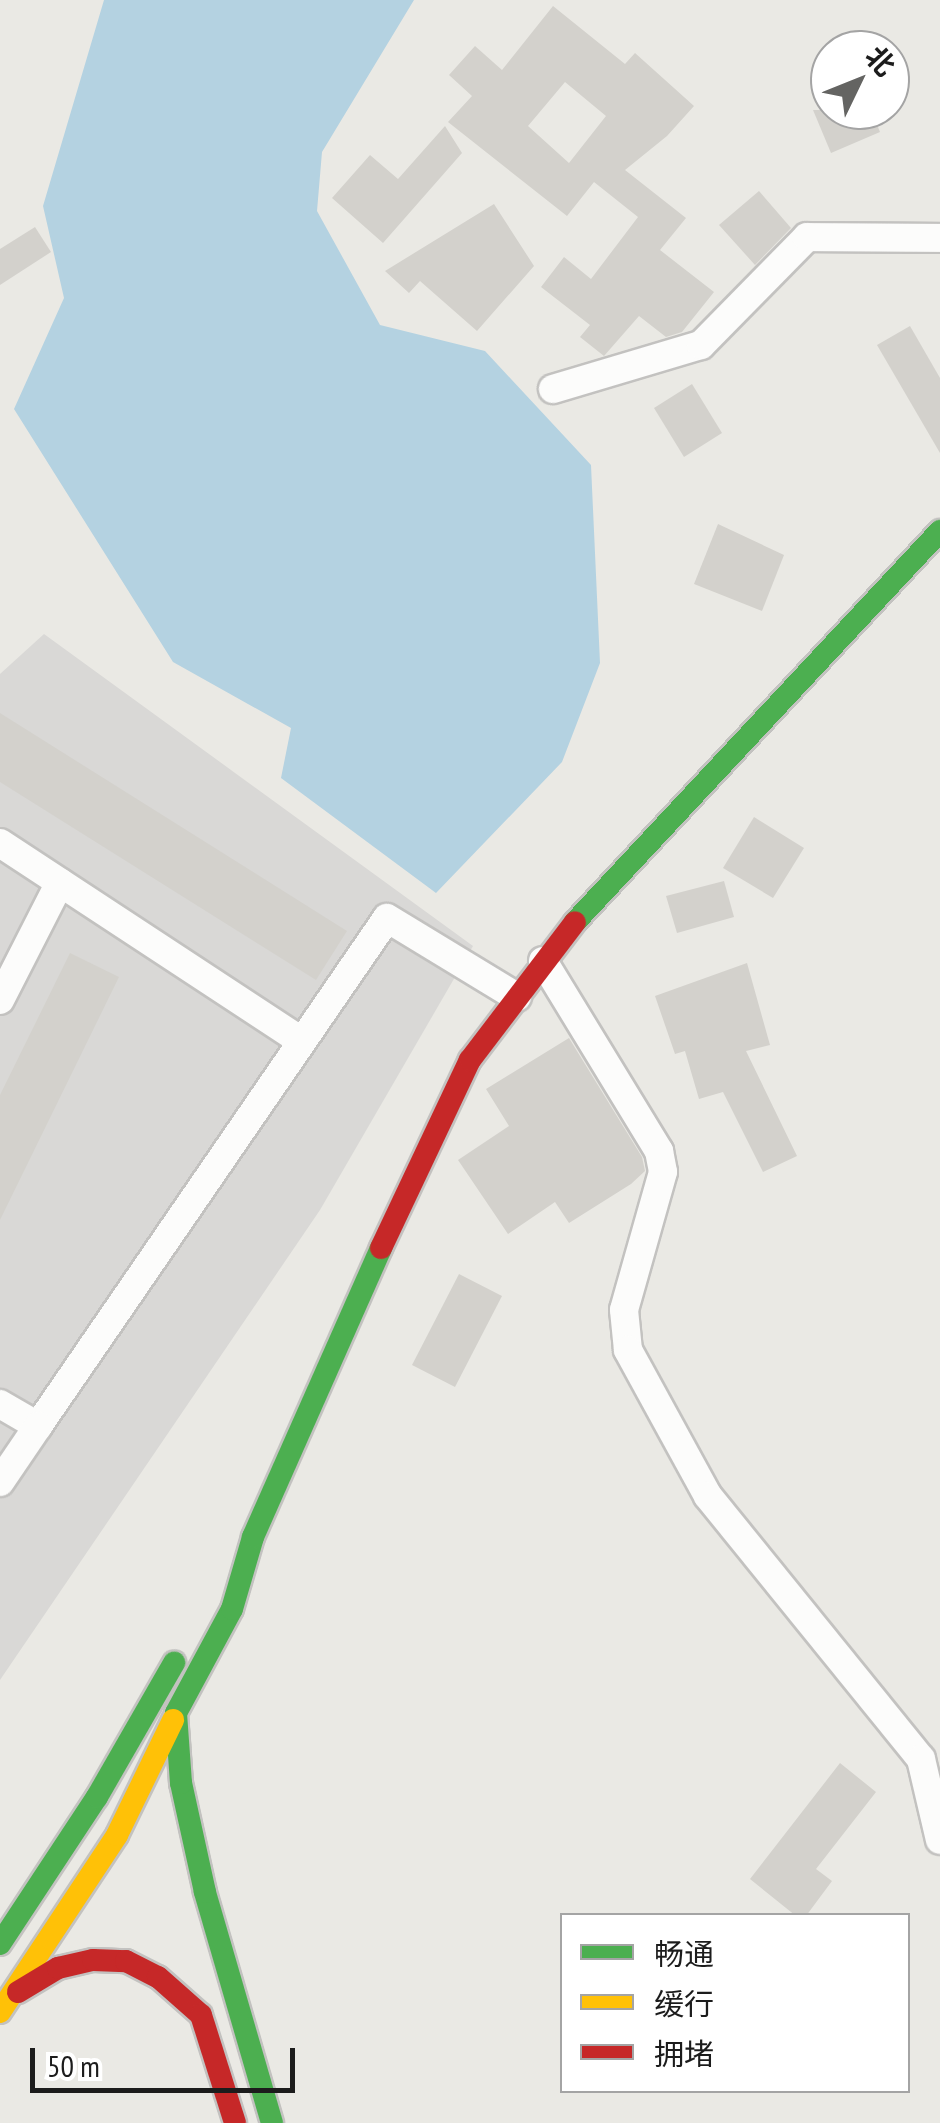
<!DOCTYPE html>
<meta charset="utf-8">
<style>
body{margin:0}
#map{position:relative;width:940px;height:2123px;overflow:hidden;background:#eae9e4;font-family:"PT Sans Narrow","Noto Sans SC",sans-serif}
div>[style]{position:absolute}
.residential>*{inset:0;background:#d9d8d6}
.water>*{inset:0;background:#b4d2e1}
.building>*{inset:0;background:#d3d1cc}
.roads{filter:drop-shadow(2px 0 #c3c2c0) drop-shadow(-2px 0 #c3c2c0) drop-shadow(0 2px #c3c2c0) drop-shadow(0 -2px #c3c2c0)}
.street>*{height:28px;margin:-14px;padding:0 14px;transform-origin:14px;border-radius:14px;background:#fcfcfb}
.fast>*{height:22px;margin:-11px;padding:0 11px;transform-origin:11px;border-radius:11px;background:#4caf50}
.slow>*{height:22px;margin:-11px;padding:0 11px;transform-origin:11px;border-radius:11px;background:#ffc107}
.jam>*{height:22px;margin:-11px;padding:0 11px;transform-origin:11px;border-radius:11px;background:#c62828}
span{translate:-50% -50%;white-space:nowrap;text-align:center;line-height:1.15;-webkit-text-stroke:10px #fff;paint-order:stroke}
.legend{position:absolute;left:560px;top:1913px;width:350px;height:180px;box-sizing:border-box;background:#fff;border:2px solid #a4a4a4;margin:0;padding:12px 18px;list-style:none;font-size:30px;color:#1c1c1c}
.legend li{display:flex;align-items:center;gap:20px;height:50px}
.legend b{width:50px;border:2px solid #a4a4a4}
.north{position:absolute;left:810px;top:30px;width:100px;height:100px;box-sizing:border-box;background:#fff;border:2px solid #a4a4a4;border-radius:50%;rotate:47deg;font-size:28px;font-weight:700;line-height:40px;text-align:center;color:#1c1c1c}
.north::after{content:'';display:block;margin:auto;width:35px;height:45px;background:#646462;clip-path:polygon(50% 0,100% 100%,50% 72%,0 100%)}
.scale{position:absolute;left:30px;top:2048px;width:265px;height:45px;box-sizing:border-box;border:5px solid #1c1c1c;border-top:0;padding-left:12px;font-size:30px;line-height:35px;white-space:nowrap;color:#1c1c1c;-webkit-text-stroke:8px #fff;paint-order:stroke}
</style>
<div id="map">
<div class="residential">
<i style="clip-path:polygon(44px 634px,473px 946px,320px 1210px,0 1680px,0 674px)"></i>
</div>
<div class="water">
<i style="clip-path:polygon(104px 0,414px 0,322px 152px,317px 211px,380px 325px,485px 351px,591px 465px,600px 663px,562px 762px,436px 893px,281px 778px,291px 728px,173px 662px,14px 409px,64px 298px,43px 206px)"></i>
</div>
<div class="building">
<i style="clip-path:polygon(evenodd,553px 6px,625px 64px,635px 53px,694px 106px,667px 136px,625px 170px,686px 218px,660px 250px,714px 292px,682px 332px,666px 337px,639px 316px,604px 356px,580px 337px,590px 325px,541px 287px,564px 257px,591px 279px,638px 217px,594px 182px,567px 216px,448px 122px,472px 96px,449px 75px,475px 46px,502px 70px,553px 6px,565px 82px,606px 116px,569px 163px,528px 126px,565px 82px)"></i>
<i style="clip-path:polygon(813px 110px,871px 110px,880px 132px,831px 153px)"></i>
<i style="clip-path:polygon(445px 126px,462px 153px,383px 243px,332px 198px,370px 155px,398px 179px)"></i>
<i style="clip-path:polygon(759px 191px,791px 228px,755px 265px,719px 225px)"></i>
<i style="clip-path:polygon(494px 204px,534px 266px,477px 331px,420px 281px,409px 293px,385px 271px)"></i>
<i style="clip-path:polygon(35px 227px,51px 252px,0 285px,0 249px)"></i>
<i style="clip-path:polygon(910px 326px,940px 378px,940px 453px,877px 345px)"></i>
<i style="clip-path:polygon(692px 384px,722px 433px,684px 457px,654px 408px)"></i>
<i style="clip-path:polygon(718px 524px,784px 555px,762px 611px,694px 584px)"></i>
<i style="clip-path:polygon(0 713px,347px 931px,316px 980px,0 782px)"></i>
<i style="clip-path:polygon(754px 817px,804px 848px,773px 898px,723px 868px)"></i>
<i style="clip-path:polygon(724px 881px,734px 917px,677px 933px,666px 896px)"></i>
<i style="clip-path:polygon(70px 953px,119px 977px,0 1220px,0 1095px)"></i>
<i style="clip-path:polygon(747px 963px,770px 1045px,746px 1051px,797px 1156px,763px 1172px,723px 1092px,699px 1099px,685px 1051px,675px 1054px,655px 996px)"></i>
<i style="clip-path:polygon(569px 1038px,642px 1157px,645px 1171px,631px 1184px,569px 1223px,555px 1202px,508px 1234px,458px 1160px,509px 1126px,486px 1089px)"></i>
<i style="clip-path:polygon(459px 1274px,502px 1296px,455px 1387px,412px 1365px)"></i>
<i style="clip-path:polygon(840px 1763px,876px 1792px,816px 1869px,832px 1881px,806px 1916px,796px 1916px,750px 1879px)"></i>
</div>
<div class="roads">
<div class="street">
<i style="left:553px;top:389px;width:154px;rotate:-16.6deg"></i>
<i style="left:701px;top:345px;width:151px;rotate:-45.5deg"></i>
<i style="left:807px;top:237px;width:133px;rotate:0.4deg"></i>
<i style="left:0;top:843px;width:361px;rotate:33.3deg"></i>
<i style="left:543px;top:961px;width:223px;rotate:58.6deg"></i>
<i style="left:659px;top:1151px;width:21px;rotate:79deg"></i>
<i style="left:663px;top:1172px;width:143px;rotate:105.8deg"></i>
<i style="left:624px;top:1310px;width:40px;rotate:84.3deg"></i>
<i style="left:628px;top:1350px;width:166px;rotate:61.3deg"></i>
<i style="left:708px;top:1496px;width:338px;rotate:51deg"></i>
<i style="left:921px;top:1759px;width:83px;rotate:76.8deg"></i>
<i style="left:0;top:1000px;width:132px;rotate:-63deg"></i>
<i style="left:0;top:1404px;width:44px;rotate:30.1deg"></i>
<i style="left:38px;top:1426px;width:616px;rotate:-55.51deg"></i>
<i style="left:387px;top:918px;width:152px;rotate:31.3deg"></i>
<i style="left:0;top:1482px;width:68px;rotate:-55.8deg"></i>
</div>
<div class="fast">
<i style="left:575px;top:922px;width:535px;rotate:-46.97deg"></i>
<i style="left:0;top:1944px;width:176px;rotate:-56.6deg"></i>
<i style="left:97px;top:1797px;width:155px;rotate:-60.1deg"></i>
<i style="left:272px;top:2123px;width:241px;rotate:-106.2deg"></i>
<i style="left:205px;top:1892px;width:112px;rotate:-102.4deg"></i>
<i style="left:181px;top:1783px;width:70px;rotate:-94.1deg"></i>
<i style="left:176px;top:1713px;width:118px;rotate:-61.7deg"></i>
<i style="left:232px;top:1609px;width:75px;rotate:-73.7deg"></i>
<i style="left:253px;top:1537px;width:316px;rotate:-66.1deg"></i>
</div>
<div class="slow">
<i style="left:0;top:2012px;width:212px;rotate:-56.5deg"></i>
<i style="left:117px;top:1835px;width:128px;rotate:-64deg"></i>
</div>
<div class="jam">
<i style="left:381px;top:1248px;width:208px;rotate:-64.7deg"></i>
<i style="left:470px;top:1060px;width:173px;rotate:-52.7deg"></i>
<i style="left:18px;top:1992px;width:47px;rotate:-31deg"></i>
<i style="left:58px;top:1968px;width:36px;rotate:-13deg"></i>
<i style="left:93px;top:1960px;width:33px;rotate:2deg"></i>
<i style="left:126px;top:1961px;width:36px;rotate:27deg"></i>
<i style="left:158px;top:1977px;width:57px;rotate:41.5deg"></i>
<i style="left:201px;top:2015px;width:113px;rotate:72.5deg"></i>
</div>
</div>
<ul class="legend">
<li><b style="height:12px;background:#4caf50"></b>畅通</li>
<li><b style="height:12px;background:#ffc107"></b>缓行</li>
<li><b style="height:12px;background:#c62828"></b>拥堵</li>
</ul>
<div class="north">北</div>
<div class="scale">50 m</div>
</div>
